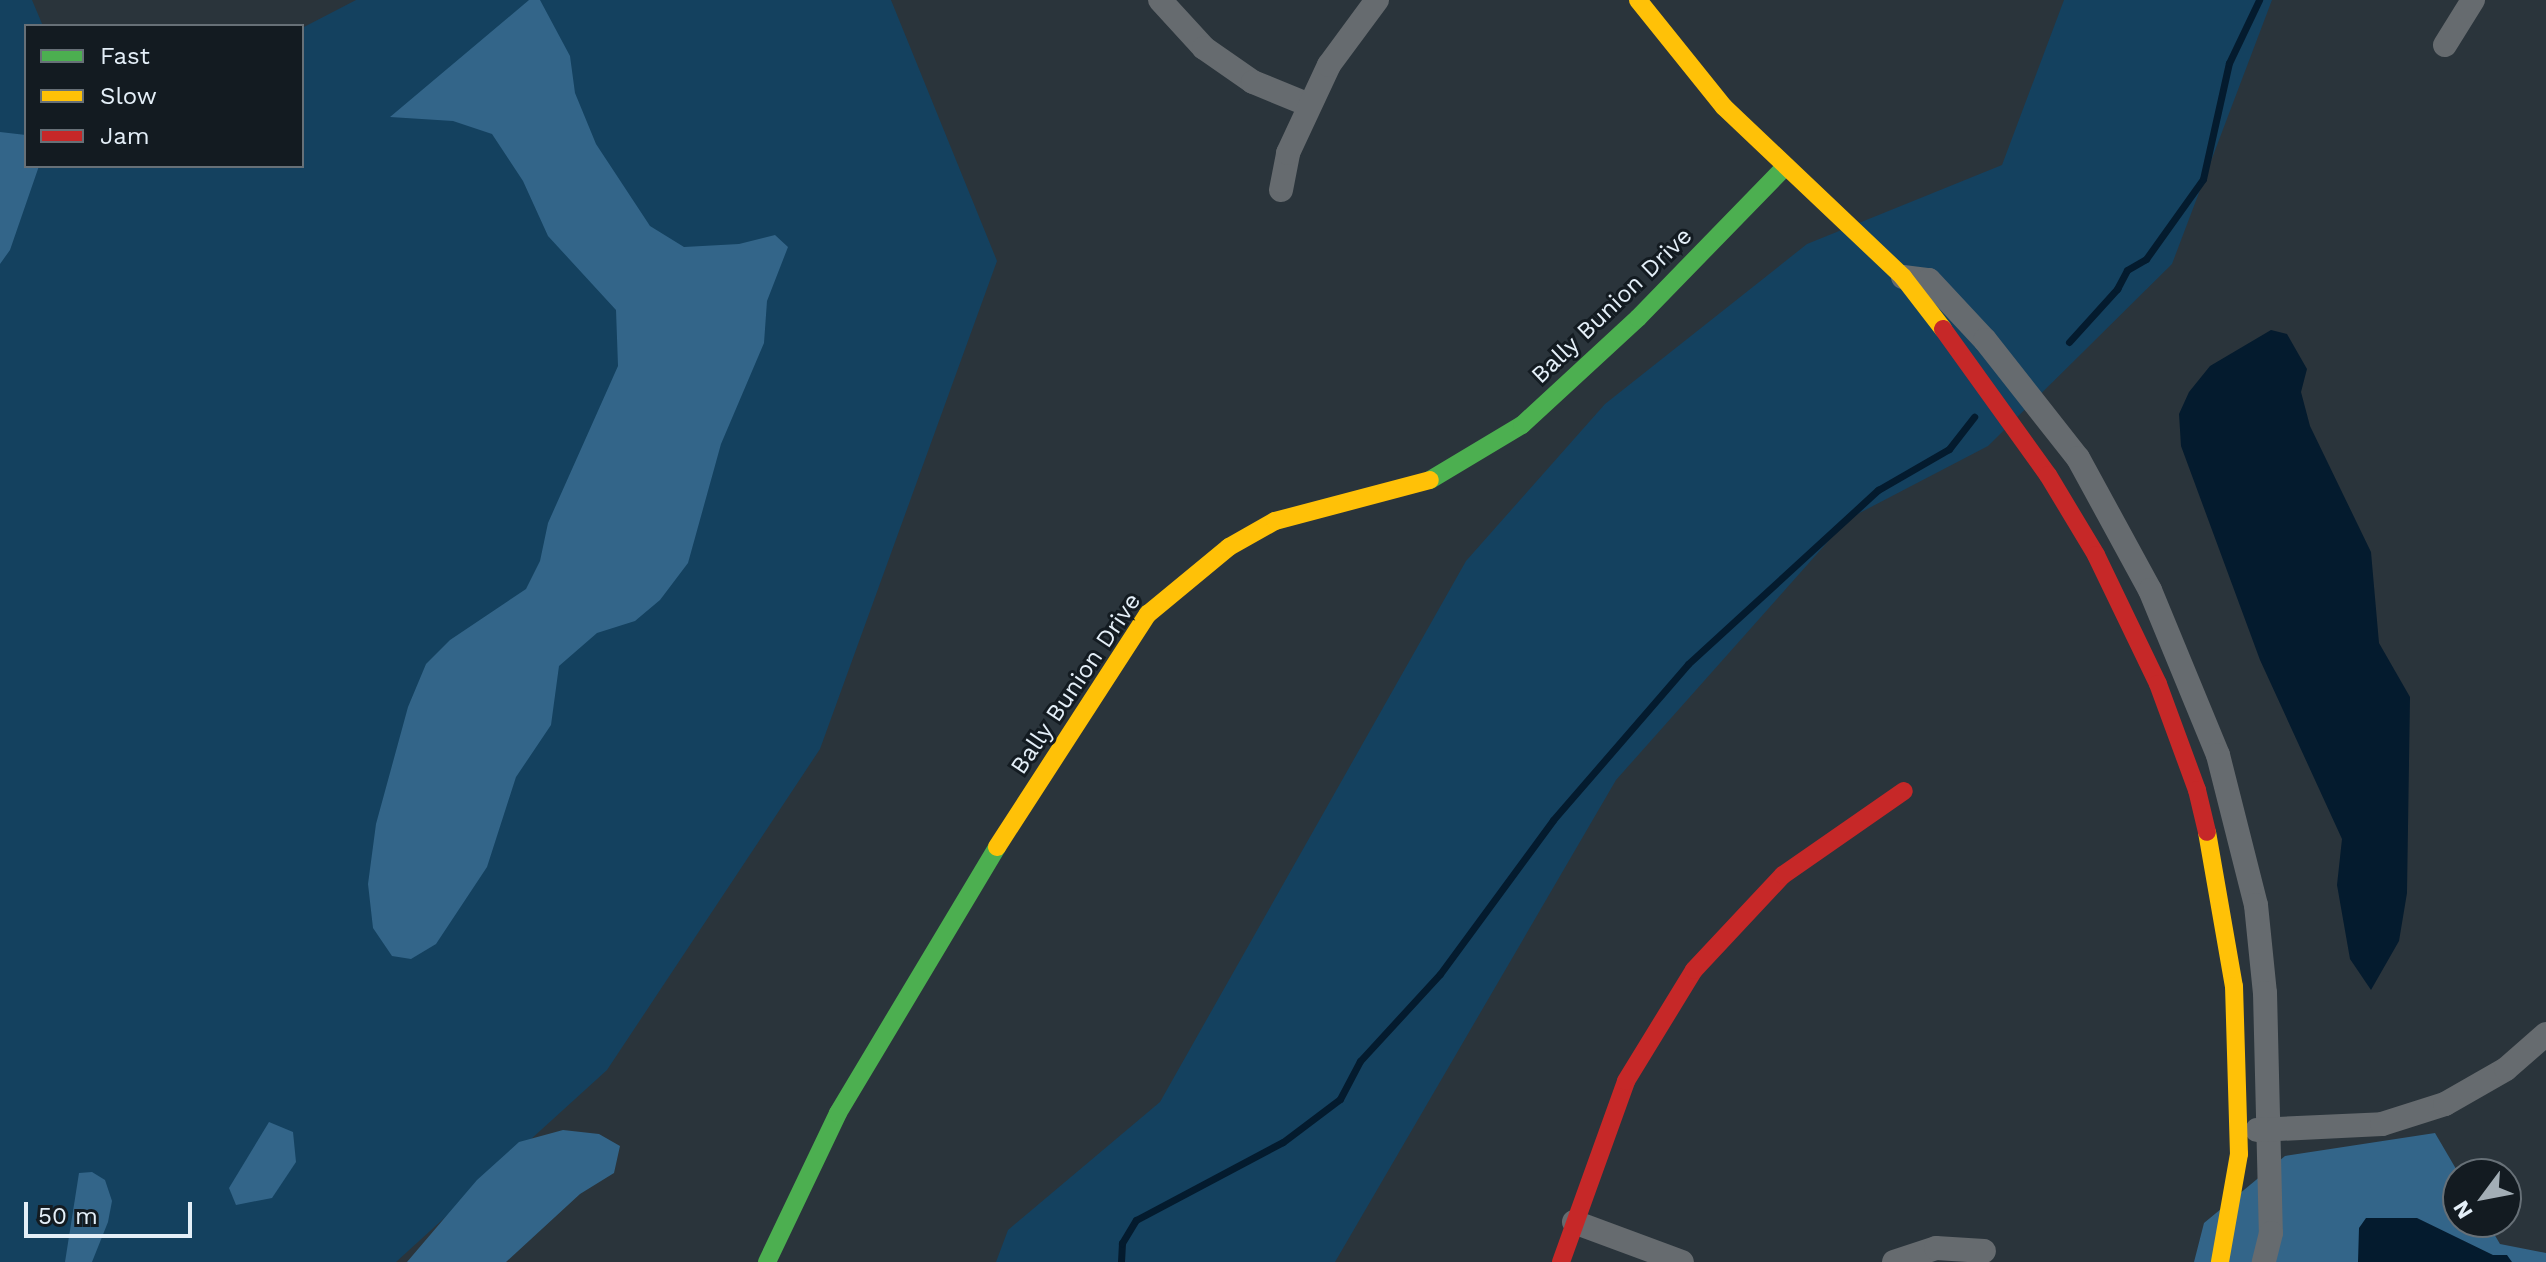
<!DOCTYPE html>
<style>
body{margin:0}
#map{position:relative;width:2546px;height:1262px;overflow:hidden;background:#2a343b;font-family:"Work Sans",sans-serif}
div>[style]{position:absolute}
.green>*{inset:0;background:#14415f}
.forest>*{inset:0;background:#336589}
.water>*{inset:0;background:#041b2e}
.stream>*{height:7px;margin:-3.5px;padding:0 3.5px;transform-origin:3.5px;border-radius:3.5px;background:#041b2e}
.street>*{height:24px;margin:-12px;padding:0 12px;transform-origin:12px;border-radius:12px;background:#666b6f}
.fast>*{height:18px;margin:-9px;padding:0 9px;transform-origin:9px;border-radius:9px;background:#4caf50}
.slow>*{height:18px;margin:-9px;padding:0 9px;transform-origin:9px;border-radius:9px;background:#ffc107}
.jam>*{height:18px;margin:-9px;padding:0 9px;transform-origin:9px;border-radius:9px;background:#c62828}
span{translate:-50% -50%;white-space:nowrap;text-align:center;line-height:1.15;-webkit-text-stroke:6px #131b21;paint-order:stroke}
.street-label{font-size:24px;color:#e4eff8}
.legend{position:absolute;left:24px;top:24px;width:280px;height:144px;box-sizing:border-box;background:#131b21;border:2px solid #677077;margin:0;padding:10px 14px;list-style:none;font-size:24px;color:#e4eff8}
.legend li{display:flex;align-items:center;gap:16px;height:40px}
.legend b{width:40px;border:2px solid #677077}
.north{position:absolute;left:2442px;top:1158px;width:80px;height:80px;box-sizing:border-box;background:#131b21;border:2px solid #677077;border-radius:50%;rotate:238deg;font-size:22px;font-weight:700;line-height:32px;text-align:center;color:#e4eff8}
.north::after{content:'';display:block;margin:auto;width:28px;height:36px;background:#a3aeb6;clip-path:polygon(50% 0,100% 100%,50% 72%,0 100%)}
.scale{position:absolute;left:24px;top:1202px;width:168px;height:36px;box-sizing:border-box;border:4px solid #e4eff8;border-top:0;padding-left:10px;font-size:24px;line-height:28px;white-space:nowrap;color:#e4eff8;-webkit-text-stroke:6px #131b21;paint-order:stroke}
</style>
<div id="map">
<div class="green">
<i style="clip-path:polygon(0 0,32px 0,43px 26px,26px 26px,26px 166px,302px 166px,302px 28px,356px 0,891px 0,997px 261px,820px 749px,607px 1070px,396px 1262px,0 1262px)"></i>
<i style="clip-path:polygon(2064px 0,2272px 0,2172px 264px,1988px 446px,1848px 519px,1616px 780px,1335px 1262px,996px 1262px,1008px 1230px,1160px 1102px,1466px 561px,1605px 404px,1807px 244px,2002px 165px)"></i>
</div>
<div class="forest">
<i style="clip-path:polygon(529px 0,540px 0,570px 56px,575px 93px,596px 144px,650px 226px,684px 247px,739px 244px,775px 235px,788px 247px,767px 301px,764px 343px,721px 444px,688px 563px,660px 600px,635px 621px,597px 633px,559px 666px,551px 725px,516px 777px,487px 867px,436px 944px,411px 959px,392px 956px,373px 928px,368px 884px,376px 824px,408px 707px,426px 664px,450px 640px,526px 589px,540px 561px,548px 523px,618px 366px,616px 310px,548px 236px,523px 181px,492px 134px,453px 121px,390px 117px)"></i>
<i style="clip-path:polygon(0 132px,26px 135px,26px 166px,39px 166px,10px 250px,0 264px)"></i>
<i style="clip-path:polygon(269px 1122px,293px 1132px,296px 1162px,272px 1198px,236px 1205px,229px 1188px)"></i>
<i style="clip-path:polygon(563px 1130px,599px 1134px,620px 1146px,614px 1173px,580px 1194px,506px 1262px,407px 1262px,477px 1180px,519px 1142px)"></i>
<i style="clip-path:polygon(2435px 1133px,2459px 1174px,2458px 1222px,2487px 1222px,2500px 1244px,2546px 1253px,2546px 1262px,2194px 1262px,2204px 1223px,2285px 1156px)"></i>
<i style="clip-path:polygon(92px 1172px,105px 1180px,112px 1201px,108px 1222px,92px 1262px,65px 1262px,79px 1173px)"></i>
</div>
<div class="water">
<i style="clip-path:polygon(2271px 330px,2287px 334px,2307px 369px,2301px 392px,2310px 426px,2371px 552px,2379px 643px,2410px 697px,2407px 893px,2399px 941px,2371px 990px,2350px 959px,2337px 885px,2342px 839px,2260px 660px,2181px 446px,2179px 414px,2189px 392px,2210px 366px)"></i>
<i style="clip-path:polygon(2366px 1218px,2417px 1218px,2493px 1255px,2507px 1255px,2512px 1262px,2358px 1262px,2359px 1228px)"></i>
</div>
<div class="stream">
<i style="left:2069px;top:342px;width:72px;rotate:-47.8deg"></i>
<i style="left:2117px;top:289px;width:21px;rotate:-62deg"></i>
<i style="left:2127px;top:270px;width:22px;rotate:-30deg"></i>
<i style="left:2146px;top:259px;width:98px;rotate:-54.5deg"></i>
<i style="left:2203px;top:179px;width:119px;rotate:-77.4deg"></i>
<i style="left:2229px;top:63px;width:70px;rotate:-64.5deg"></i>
<i style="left:1121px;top:1262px;width:19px;rotate:-87deg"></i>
<i style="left:1122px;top:1243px;width:27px;rotate:-59deg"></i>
<i style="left:1136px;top:1220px;width:166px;rotate:-28deg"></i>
<i style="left:1283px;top:1142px;width:71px;rotate:-37deg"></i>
<i style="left:1340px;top:1099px;width:43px;rotate:-62.2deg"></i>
<i style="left:1360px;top:1061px;width:118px;rotate:-47.4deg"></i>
<i style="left:1440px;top:974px;width:191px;rotate:-53.7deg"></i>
<i style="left:1553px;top:820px;width:206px;rotate:-49.1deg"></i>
<i style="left:1688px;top:664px;width:258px;rotate:-42.5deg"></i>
<i style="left:1878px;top:490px;width:82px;rotate:-30deg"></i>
<i style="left:1949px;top:449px;width:41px;rotate:-52deg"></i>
</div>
<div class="street">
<i style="left:1160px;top:0;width:65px;rotate:47.5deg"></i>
<i style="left:1204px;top:48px;width:60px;rotate:34.8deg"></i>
<i style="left:1253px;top:82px;width:61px;rotate:22.3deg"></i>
<i style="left:2445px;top:45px;width:53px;rotate:-58.1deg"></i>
<i style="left:1281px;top:190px;width:38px;rotate:-79deg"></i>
<i style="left:1288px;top:153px;width:97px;rotate:-65deg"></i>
<i style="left:1329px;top:65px;width:81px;rotate:-53.6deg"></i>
<i style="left:1903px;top:277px;width:26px;rotate:7deg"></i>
<i style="left:1929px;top:280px;width:82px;rotate:47deg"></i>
<i style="left:1985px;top:340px;width:150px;rotate:51.8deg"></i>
<i style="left:2078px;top:458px;width:150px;rotate:61.4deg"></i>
<i style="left:2150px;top:590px;width:178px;rotate:67.6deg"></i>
<i style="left:2218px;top:755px;width:155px;rotate:75.8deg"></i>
<i style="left:2256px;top:905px;width:88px;rotate:84.2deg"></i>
<i style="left:2265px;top:993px;width:240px;rotate:88.6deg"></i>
<i style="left:2271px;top:1233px;width:30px;rotate:104deg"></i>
<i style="left:2257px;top:1130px;width:125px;rotate:-2.7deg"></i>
<i style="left:2382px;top:1124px;width:66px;rotate:-17.6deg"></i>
<i style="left:2445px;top:1104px;width:70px;rotate:-29.8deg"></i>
<i style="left:2506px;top:1069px;width:53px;rotate:-41.2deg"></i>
<i style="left:1574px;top:1222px;width:115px;rotate:20.3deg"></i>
<i style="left:1894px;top:1262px;width:44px;rotate:-18.4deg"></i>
<i style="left:1936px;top:1248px;width:48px;rotate:3.6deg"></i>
</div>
<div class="fast">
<i style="left:1430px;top:480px;width:107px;rotate:-30.9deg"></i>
<i style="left:1522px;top:425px;width:158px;rotate:-42.7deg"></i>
<i style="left:1638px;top:318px;width:212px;rotate:-45.8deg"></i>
<i style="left:767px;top:1262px;width:165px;rotate:-64.5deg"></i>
<i style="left:838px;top:1113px;width:310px;rotate:-59.1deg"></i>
</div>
<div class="slow">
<i style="left:1638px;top:0;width:137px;rotate:51.2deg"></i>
<i style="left:1724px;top:107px;width:247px;rotate:43.5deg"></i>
<i style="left:1903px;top:277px;width:66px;rotate:52.4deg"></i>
<i style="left:2207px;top:832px;width:156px;rotate:80.1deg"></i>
<i style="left:2234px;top:986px;width:168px;rotate:88.3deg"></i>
<i style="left:2239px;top:1154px;width:110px;rotate:100deg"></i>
<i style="left:997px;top:847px;width:278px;rotate:-57.1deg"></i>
<i style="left:1148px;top:614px;width:105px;rotate:-39.6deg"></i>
<i style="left:1229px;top:547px;width:53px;rotate:-29.5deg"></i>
<i style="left:1275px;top:521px;width:160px;rotate:-14.8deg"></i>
</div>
<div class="jam">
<i style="left:1943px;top:329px;width:180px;rotate:54.3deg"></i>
<i style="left:2048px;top:475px;width:93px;rotate:59deg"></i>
<i style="left:2096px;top:555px;width:143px;rotate:64.3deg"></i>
<i style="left:2158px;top:684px;width:113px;rotate:69.8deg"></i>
<i style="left:2197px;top:790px;width:43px;rotate:76.6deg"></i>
<i style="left:1561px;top:1262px;width:192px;rotate:-70.2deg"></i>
<i style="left:1626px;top:1081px;width:130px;rotate:-58.5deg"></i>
<i style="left:1694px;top:970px;width:130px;rotate:-46.9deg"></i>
<i style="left:1783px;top:875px;width:147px;rotate:-34.8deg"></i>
</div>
<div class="street-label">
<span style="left:1612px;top:306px;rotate:-44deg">Bally Bunion Drive</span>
<span style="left:1076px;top:684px;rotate:-56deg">Bally Bunion Drive</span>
</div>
<ul class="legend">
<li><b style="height:10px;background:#4caf50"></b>Fast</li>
<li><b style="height:10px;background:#ffc107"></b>Slow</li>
<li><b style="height:10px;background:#c62828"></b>Jam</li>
</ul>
<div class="north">N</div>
<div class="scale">50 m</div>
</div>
